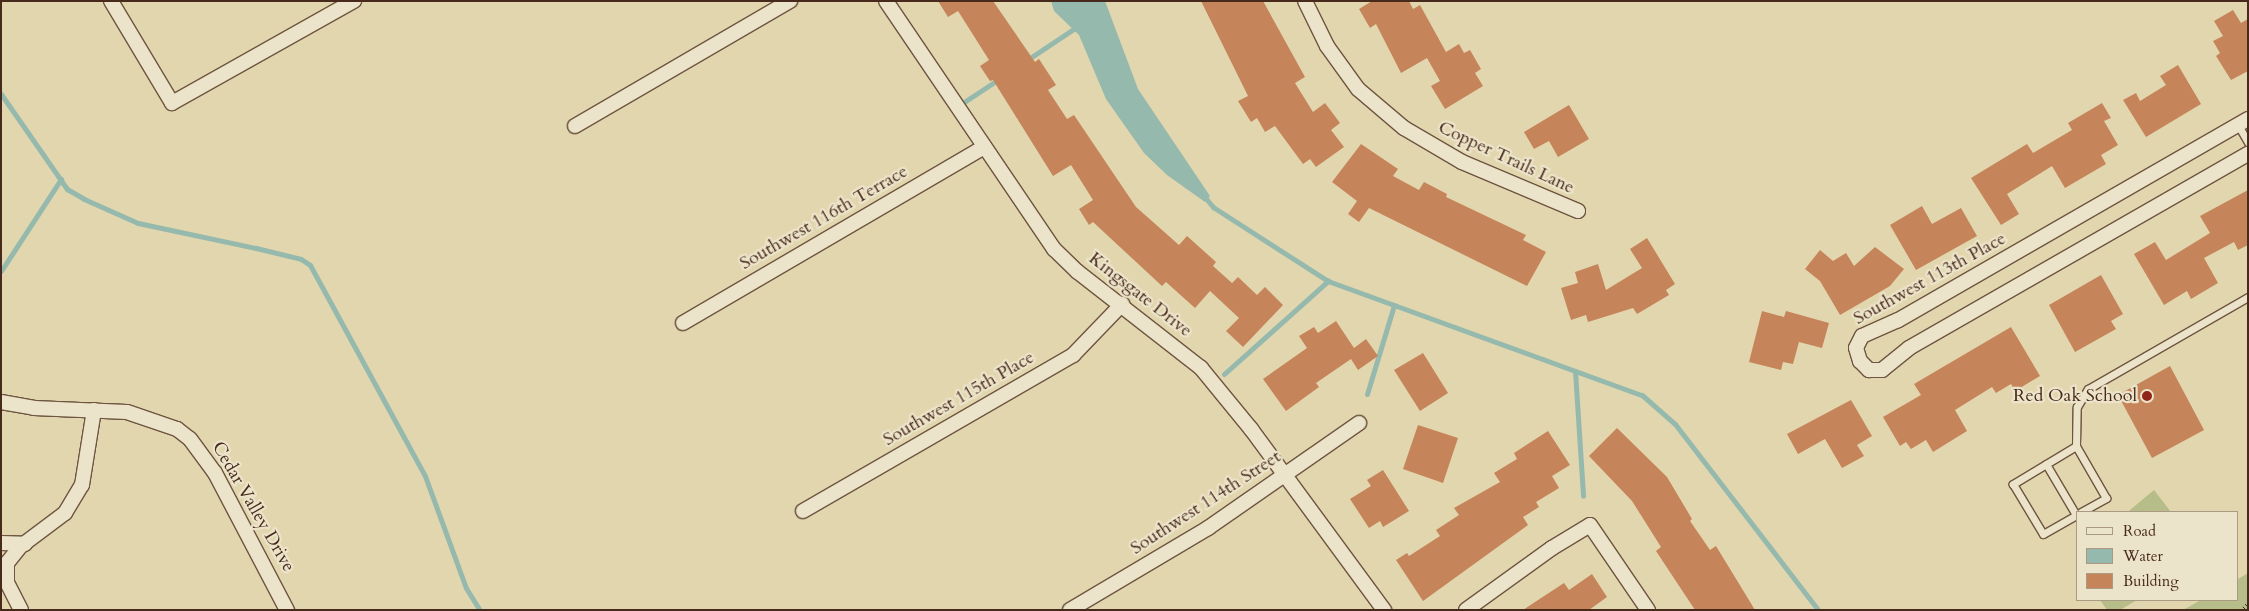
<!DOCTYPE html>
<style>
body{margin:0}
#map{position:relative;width:2249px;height:611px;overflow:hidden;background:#e2d6ae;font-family:Cardo,serif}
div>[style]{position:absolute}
.green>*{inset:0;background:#b6bd88}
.water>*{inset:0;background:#95b9ad}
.stream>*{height:5px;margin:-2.5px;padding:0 2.5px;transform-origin:2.5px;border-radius:2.5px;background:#95b9ad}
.building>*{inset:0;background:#c6845a}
.path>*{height:3px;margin-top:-1.5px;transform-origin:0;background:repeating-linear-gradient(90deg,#482a1c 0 1px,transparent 0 3.5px)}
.roads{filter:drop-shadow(1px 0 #6e5540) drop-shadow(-1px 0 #6e5540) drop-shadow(0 1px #6e5540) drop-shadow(0 -1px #6e5540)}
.service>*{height:7px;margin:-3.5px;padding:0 3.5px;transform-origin:3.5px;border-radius:3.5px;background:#ece4ca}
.minor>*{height:14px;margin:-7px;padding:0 7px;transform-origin:7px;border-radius:7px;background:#ece4ca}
.dots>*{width:14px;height:14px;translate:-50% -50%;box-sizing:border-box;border:2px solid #ece4ca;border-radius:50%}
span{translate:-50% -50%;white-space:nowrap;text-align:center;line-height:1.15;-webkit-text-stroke:4.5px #ece4ca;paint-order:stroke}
.street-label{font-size:18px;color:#482a1c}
.poi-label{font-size:18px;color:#482a1c}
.right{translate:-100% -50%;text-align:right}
.frame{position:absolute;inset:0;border:2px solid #482a1c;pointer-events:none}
.legend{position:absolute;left:2076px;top:511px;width:162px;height:90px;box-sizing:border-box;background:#ece4ca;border:1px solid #aa9a84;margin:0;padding:6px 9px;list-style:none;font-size:15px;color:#482a1c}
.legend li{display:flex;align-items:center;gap:10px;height:25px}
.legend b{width:25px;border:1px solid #aa9a84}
</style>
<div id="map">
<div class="green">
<i style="clip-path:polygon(2154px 490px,2171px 512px,2129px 512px,2130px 510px)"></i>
<i style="clip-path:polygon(2248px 573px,2248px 610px,2183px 610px,2201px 600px,2238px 600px,2238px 579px)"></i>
<i style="clip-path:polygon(2100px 600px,2137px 600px,2120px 610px,2107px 610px)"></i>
</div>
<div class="water">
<i style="clip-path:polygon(1051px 1px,1105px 1px,1138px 89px,1210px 196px,1205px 202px,1167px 175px,1144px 153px,1106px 99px,1079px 35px,1054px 11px)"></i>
</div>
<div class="stream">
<i style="left:1027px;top:60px;width:61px;rotate:-33.7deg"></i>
<i style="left:1px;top:94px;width:116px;rotate:55.2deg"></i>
<i style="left:67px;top:189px;width:20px;rotate:30deg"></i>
<i style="left:84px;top:199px;width:59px;rotate:24deg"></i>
<i style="left:138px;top:223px;width:121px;rotate:12deg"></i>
<i style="left:256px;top:248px;width:46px;rotate:13.7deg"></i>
<i style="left:301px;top:259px;width:11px;rotate:34deg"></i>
<i style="left:310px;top:265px;width:240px;rotate:61.4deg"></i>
<i style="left:425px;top:476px;width:119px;rotate:69.9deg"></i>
<i style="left:466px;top:588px;width:26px;rotate:58deg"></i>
<i style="left:958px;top:106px;width:49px;rotate:-33.4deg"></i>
<i style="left:1203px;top:195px;width:16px;rotate:50deg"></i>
<i style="left:1213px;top:207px;width:137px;rotate:32.8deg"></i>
<i style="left:1328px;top:281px;width:334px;rotate:20deg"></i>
<i style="left:1642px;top:395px;width:44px;rotate:41.3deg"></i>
<i style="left:1675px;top:424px;width:235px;rotate:52.4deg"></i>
<i style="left:1px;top:271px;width:110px;rotate:-56.9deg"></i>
<i style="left:1575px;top:371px;width:125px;rotate:86.3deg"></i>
<i style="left:1224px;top:374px;width:140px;rotate:-41.8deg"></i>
<i style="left:1367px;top:394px;width:93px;rotate:-73.1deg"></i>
</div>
<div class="building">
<i style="clip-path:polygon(938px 1px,993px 1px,1035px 62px,1039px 59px,1056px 85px,1048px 90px,1067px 119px,1074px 115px,1136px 207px,1179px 245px,1187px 236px,1216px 262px,1213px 266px,1232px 283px,1238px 277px,1257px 295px,1265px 287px,1283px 305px,1243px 347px,1226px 331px,1239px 318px,1210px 291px,1195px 308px,1166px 282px,1162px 286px,1093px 222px,1089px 225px,1079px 209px,1093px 200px,1071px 165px,1053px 176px,993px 80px,990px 81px,980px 66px,989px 60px,958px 11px,948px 17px)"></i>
<i style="clip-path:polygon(1201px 1px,1263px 1px,1305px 77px,1295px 83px,1313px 112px,1325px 103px,1340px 123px,1331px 130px,1344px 147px,1316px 167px,1310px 159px,1303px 164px,1275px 126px,1265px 132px,1257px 118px,1251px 122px,1238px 101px,1248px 96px)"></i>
<i style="clip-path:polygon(1372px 1px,1409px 1px,1413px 9px,1420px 5px,1446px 52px,1459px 44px,1464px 53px,1470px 50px,1481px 69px,1475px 73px,1483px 86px,1445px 109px,1431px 86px,1440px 81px,1427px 58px,1401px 73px,1376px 24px,1370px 28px,1359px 9px)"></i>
<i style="clip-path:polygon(2233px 10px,2241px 23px,2248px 19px,2248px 71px,2231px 80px,2216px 56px,2220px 53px,2213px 41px,2223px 36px,2214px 21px)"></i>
<i style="clip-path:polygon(2178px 65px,2201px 104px,2146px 137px,2123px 100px,2136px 93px,2140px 101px,2166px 85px,2160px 76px)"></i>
<i style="clip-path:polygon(2102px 103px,2111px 118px,2104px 121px,2118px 145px,2101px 155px,2106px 164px,2065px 188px,2052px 166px,2007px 194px,2019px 214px,2001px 225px,1971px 178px,2027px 144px,2033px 153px,2072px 130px,2068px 123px)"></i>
<i style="clip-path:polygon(1569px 105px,1589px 139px,1558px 157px,1549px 141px,1534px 149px,1524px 132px)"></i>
<i style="clip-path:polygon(1361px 144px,1398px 169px,1393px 176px,1419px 190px,1424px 182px,1447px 194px,1446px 197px,1526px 235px,1523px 240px,1546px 252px,1527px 286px,1369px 208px,1359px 222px,1348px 214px,1357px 201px,1332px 182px)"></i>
<i style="clip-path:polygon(2248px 190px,2248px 245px,2238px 250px,2234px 242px,2204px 258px,2218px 283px,2191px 299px,2187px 291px,2164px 305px,2134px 254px,2155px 242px,2166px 260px,2210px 233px,2200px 216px)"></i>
<i style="clip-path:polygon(1922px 206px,1932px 224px,1961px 208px,1977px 236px,1916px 270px,1890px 225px)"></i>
<i style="clip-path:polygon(1647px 238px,1675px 284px,1666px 290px,1669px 295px,1637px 314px,1633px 308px,1588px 322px,1586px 315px,1571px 320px,1561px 288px,1578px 283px,1575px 272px,1598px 264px,1606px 290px,1642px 268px,1630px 249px)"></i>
<i style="clip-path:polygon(1875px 247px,1904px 269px,1890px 286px,1840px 315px,1820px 281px,1805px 269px,1820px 250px,1833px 261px,1846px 253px,1854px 266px)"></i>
<i style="clip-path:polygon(2101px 275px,2123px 314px,2111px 321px,2116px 329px,2075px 352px,2049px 305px)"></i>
<i style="clip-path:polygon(1762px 311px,1784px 317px,1786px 311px,1829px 323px,1822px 348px,1799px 342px,1793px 364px,1783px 362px,1781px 370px,1749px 362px)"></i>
<i style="clip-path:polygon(1336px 321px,1354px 348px,1366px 339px,1378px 356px,1358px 370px,1351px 359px,1316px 383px,1319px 387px,1286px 411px,1263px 379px,1307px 348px,1299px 336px,1314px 327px,1318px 333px)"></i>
<i style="clip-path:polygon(2011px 327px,2040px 376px,2015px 391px,2011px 384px,1996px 393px,1992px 387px,1955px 410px,1967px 431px,1933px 452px,1926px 440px,1911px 449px,1906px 442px,1900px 446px,1883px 417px,1921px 395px,1914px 384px)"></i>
<i style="clip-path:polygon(1423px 353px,1448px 393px,1420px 411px,1394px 370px)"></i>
<i style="clip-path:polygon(2170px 366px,2204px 430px,2152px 458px,2118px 395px)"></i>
<i style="clip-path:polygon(1851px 400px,1872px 436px,1857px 445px,1864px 456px,1842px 468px,1825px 439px,1798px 454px,1787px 434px)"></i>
<i style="clip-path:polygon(1418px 425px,1458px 438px,1443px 483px,1403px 469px)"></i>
<i style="clip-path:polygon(1617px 428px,1667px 477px,1692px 519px,1690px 521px,1710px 550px,1716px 546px,1755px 610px,1695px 610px,1656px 551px,1661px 547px,1632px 501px,1589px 456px)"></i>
<i style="clip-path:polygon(1548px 431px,1570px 465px,1552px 476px,1559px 488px,1536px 502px,1539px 507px,1523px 517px,1528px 525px,1423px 601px,1396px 560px,1407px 553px,1409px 556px,1440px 536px,1436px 530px,1459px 515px,1454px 508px,1500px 482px,1494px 473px,1517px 459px,1514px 453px)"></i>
<i style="clip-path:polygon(1383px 470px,1409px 511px,1383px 527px,1380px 521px,1369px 528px,1350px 499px,1371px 486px,1367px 480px)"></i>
<i style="clip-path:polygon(1592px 574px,1607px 597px,1589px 610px,1523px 610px,1564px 583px,1569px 590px)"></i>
</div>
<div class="path">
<i style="left:2241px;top:610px;width:10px;rotate:-45deg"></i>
</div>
<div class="roads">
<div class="service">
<i style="left:2238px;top:125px;width:20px;rotate:60deg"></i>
<i style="left:2076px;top:446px;width:74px;rotate:148.9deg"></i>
<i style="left:2013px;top:484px;width:58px;rotate:59deg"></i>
<i style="left:2043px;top:534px;width:40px;rotate:-29.7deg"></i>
<i style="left:2046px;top:464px;width:59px;rotate:59.5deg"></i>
<i style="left:2081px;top:512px;width:29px;rotate:-29deg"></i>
<i style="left:2106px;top:498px;width:60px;rotate:-120deg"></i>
<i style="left:2076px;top:446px;width:39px;rotate:-89deg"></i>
<i style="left:2077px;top:407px;width:21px;rotate:-59deg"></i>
<i style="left:2088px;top:389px;width:185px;rotate:-29.9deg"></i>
</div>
<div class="minor">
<i style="left:111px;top:1px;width:119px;rotate:59.1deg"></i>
<i style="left:172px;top:103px;width:209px;rotate:-29.3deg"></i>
<i style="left:886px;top:1px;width:300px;rotate:55.9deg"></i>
<i style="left:1054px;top:249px;width:33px;rotate:44deg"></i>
<i style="left:1078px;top:272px;width:156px;rotate:38deg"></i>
<i style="left:1201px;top:368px;width:79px;rotate:50.7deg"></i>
<i style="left:1251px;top:429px;width:225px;rotate:53.7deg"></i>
<i style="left:1305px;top:1px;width:50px;rotate:63.9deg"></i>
<i style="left:1327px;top:46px;width:53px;rotate:54.2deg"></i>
<i style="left:1358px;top:89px;width:60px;rotate:40.3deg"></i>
<i style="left:1404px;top:128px;width:67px;rotate:30.4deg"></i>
<i style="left:1462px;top:162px;width:126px;rotate:22.9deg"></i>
<i style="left:2248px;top:119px;width:404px;rotate:150.1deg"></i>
<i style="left:1898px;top:320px;width:39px;rotate:156deg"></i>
<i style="left:1862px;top:336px;width:13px;rotate:117deg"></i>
<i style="left:1856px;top:348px;width:14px;rotate:73deg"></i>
<i style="left:1860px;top:361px;width:13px;rotate:45deg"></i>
<i style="left:1869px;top:370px;width:13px"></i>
<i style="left:1882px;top:370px;width:35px;rotate:-39deg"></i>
<i style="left:1909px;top:348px;width:391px;rotate:-29.8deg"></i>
<i style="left:575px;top:126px;width:249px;rotate:-30.2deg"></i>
<i style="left:683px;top:323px;width:349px;rotate:-30.3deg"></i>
<i style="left:1px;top:402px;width:34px;rotate:10deg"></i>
<i style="left:34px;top:408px;width:93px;rotate:2.5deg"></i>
<i style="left:127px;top:412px;width:53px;rotate:18.8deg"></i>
<i style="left:177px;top:429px;width:16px;rotate:38deg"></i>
<i style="left:190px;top:439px;width:42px;rotate:53.7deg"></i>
<i style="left:215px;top:473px;width:155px;rotate:62.3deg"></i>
<i style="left:803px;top:511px;width:312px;rotate:-30deg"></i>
<i style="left:1073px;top:355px;width:71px;rotate:-46.1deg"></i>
<i style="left:1px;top:543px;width:24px;rotate:2deg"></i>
<i style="left:21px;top:610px;width:31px;rotate:-117deg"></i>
<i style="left:7px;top:582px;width:19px;rotate:-90deg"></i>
<i style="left:7px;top:563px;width:22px;rotate:-51deg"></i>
<i style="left:21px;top:546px;width:55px;rotate:-36.9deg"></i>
<i style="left:65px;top:513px;width:33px;rotate:-59deg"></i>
<i style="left:82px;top:485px;width:76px;rotate:-80.9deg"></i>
<i style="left:1070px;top:610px;width:161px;rotate:-30.7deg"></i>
<i style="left:1208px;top:528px;width:184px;rotate:-34.8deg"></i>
<i style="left:1466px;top:610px;width:106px;rotate:-35.8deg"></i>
<i style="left:1552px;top:548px;width:44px;rotate:-31.2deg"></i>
<i style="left:1590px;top:525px;width:103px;rotate:55.7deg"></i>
</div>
</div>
<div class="dots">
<i style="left:2147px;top:396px;background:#8f2418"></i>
</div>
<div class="street-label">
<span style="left:1506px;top:158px;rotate:25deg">Copper Trails Lane</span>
<span style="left:824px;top:218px;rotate:-30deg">Southwest 116th Terrace</span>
<span style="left:1930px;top:279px;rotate:-29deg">Southwest 113th Place</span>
<span style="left:1140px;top:295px;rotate:38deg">Kingsgate Drive</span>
<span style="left:959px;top:399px;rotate:-30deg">Southwest 115th Place</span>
<span style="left:1206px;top:503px;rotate:-33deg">Southwest 114th Street</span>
<span style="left:253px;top:507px;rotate:60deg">Cedar Valley Drive</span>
</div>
<div class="poi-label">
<span class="right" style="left:2137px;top:396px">Red Oak School</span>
</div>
<div class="frame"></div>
<ul class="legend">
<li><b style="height:6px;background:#ece4ca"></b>Road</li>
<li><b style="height:14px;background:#95b9ad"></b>Water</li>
<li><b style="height:14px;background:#c6845a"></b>Building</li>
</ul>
</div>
